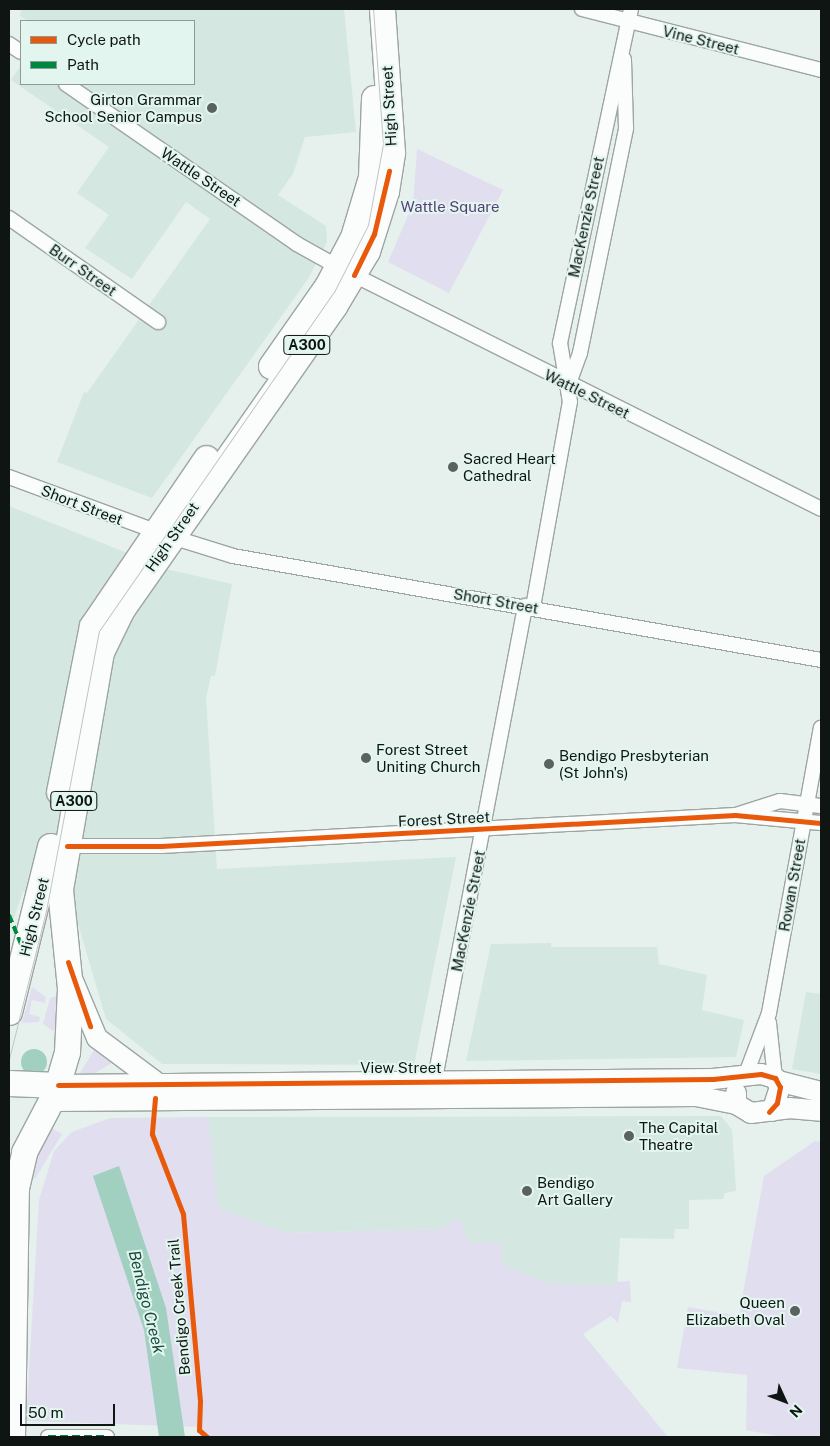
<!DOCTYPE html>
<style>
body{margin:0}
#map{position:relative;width:830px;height:1446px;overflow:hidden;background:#e6f1ed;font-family:"Public Sans",sans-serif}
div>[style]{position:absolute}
.built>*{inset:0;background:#d4e7e0}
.green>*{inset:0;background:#e0deef}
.water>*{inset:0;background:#a1cfc0}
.round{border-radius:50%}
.roads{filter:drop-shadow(1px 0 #9da5a2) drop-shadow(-1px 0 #9da5a2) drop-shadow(0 1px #9da5a2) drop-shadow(0 -1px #9da5a2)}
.street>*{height:14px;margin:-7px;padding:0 7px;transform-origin:7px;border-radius:7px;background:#fbfdfc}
.secondary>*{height:20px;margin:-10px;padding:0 10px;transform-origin:10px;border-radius:10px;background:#fbfdfc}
.highway>*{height:25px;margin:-12.5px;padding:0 12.5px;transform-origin:12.5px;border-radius:12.5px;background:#fbfdfc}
.tram>*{height:1px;margin:-0.5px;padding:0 0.5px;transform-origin:0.5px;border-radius:0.5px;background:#c1c4c3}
.quiet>*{height:4px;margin-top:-2px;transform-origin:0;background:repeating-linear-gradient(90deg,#00873e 0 8px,transparent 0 12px)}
.cycleway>*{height:5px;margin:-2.5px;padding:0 2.5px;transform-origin:2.5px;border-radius:2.5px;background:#e8590c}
.dots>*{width:14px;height:14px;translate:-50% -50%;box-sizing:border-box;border:2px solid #e2f5ee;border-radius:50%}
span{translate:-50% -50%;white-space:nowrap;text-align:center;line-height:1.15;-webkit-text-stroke:4px #e2f5ee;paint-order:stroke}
.shield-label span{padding:1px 4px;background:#e2f5ee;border:1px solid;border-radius:4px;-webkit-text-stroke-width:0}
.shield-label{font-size:14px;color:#0e1513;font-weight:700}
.street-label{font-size:15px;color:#0e1513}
.poi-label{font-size:15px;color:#0e1513}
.right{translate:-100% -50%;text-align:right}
.left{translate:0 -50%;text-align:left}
.park-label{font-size:15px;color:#583f7a}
.water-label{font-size:16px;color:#184b3e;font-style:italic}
.frame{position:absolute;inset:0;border:10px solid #0e1513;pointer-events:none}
.legend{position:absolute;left:20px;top:20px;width:175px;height:65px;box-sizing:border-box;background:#e2f5ee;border:1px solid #8d9b96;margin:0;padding:6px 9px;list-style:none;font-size:15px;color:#0e1513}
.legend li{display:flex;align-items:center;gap:10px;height:25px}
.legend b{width:25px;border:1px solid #8d9b96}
.north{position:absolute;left:760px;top:1376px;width:50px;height:50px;-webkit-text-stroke:4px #e2f5ee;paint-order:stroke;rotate:133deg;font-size:14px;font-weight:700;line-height:20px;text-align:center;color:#0e1513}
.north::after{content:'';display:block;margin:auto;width:18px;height:22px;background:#0e1513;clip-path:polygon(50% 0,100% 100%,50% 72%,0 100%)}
.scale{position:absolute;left:20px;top:1404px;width:95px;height:22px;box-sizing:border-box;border:2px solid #0e1513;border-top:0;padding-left:6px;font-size:15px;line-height:18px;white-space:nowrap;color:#0e1513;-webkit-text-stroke:4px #e2f5ee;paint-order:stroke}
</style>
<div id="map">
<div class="built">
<i style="clip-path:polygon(21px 9px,344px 9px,356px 132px,305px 137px,293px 174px,278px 195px,326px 226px,327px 242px,308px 279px,152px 498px,57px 462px,84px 392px,87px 393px,210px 219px,186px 202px,132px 279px,85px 248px,109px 215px,77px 193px,109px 147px,11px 80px,21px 65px,21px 84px,194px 84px,194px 21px,28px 21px,20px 16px)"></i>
<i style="clip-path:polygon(9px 506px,170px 570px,232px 584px,215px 676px,211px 676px,206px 698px,217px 869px,456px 857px,414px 1065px,162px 1064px,106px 1019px,75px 914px,75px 900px,23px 892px,9px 932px)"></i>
<i style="clip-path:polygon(551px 943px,551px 947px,657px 947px,659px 964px,707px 975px,702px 1010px,744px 1020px,736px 1057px,466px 1061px,491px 944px)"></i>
<i style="clip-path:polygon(806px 992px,821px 994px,821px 1074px,792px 1069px)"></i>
<i style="clip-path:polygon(721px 1116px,732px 1130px,736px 1191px,725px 1193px,723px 1199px,689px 1200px,689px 1229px,675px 1229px,674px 1239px,620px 1238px,617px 1286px,545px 1284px,502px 1263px,502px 1243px,469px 1243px,457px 1218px,442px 1229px,285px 1233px,217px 1208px,208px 1117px)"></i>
</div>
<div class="green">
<i style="clip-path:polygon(417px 149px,503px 190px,449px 293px,388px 262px,413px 204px)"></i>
<i style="clip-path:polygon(32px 987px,46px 997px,45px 1003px,32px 1000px,29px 1014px,40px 1017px,39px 1022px,22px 1023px)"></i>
<i style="clip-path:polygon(56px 996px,56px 1005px,55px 1032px,43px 1024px,50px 998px)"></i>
<i style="clip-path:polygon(96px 1047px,115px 1061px,95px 1073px,80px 1073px)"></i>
<i style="clip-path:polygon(208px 1117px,218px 1208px,285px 1233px,442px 1229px,458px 1217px,469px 1242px,502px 1243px,502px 1263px,545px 1283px,616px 1286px,616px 1282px,630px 1281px,631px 1302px,622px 1301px,618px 1323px,611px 1316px,583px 1334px,668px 1437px,200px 1437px,200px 1427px,26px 1421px,39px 1200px,54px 1151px,72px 1132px,110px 1118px)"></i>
<i style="clip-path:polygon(49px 1127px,62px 1134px,35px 1179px,26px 1176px)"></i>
<i style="clip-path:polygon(815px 1141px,821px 1142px,821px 1437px,782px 1437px,746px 1430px,747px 1375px,677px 1368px,688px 1307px,739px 1316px,764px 1176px)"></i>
</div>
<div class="water">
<i class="round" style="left:21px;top:1049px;width:26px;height:26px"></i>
<i style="clip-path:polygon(119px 1166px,166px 1308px,185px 1437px,159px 1437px,144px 1330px,93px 1176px)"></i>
</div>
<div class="roads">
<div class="street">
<i style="left:582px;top:9px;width:247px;rotate:14.3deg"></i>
<i style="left:9px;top:44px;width:14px;rotate:34deg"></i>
<i style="left:66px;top:84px;width:281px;rotate:34.7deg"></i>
<i style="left:297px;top:244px;width:47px;rotate:29.3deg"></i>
<i style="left:9px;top:218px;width:182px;rotate:34.9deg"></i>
<i style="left:354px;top:275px;width:522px;rotate:26.61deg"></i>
<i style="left:568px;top:386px;width:35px;rotate:-70deg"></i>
<i style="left:580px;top:353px;width:230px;rotate:-78.4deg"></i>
<i style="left:626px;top:128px;width:69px;rotate:-91.7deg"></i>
<i style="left:9px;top:477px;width:156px;rotate:20.3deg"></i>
<i style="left:172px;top:537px;width:64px;rotate:17.3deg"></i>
<i style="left:233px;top:556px;width:597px;rotate:10.03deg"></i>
<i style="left:533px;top:607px;width:208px;rotate:-79.8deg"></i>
<i style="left:570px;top:402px;width:60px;rotate:-99.6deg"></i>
<i style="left:560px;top:343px;width:341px;rotate:-78deg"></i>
<i style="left:736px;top:815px;width:46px;rotate:-17.7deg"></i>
<i style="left:780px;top:801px;width:41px;rotate:7deg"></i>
<i style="left:67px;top:846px;width:94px"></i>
<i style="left:161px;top:846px;width:575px;rotate:-3.09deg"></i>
<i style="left:735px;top:815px;width:86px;rotate:5.3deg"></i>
<i style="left:769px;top:1023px;width:55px;rotate:83.8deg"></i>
<i style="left:746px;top:1074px;width:65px;rotate:-69.3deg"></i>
<i style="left:769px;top:1013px;width:290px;rotate:-79.7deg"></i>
<i style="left:433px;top:1089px;width:492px;rotate:-79.2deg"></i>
<i style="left:48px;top:1437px;width:59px"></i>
</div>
<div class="secondary">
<i style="left:73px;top:981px;width:62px;rotate:67.2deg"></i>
<i style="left:97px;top:1038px;width:74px;rotate:36.7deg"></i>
<i style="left:778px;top:1081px;width:44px;rotate:14.3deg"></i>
<i style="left:58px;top:1085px;width:655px;rotate:-0.52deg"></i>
<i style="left:713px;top:1079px;width:48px;rotate:-5.9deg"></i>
<i style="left:761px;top:1074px;width:15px;rotate:16deg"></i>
<i style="left:775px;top:1078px;width:10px;rotate:61deg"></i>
<i style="left:780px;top:1087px;width:25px;rotate:108deg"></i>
<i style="left:736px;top:1093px;width:11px;rotate:90deg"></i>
<i style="left:736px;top:1104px;width:17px;rotate:31deg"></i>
<i style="left:751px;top:1113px;width:38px;rotate:-7deg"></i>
<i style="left:789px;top:1108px;width:32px;rotate:5deg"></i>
<i style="left:51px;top:1101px;width:645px;rotate:-0.44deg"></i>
<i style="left:696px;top:1096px;width:41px;rotate:11.3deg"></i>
</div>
<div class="highway">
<i style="left:271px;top:366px;width:98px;rotate:-55deg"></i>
<i style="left:327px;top:286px;width:55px;rotate:-62deg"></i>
<i style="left:353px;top:237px;width:63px;rotate:-73.3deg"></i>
<i style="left:371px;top:177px;width:79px;rotate:-87.8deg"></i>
<i style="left:59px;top:792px;width:169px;rotate:-78.8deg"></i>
<i style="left:92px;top:626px;width:203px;rotate:-55.8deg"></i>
<i style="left:9px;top:1012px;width:171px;rotate:-76.1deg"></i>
<i style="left:9px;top:1083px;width:49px;rotate:2.3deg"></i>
<i style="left:12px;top:1437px;width:249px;rotate:-89.1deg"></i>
<i style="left:16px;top:1188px;width:37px;rotate:-77deg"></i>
<i style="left:24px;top:1152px;width:67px;rotate:-62.3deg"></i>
<i style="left:55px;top:1093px;width:43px;rotate:-73.7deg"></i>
<i style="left:67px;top:1052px;width:64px;rotate:-87.3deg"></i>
<i style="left:70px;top:988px;width:100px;rotate:-95.8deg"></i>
<i style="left:60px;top:889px;width:241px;rotate:-80.2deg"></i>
<i style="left:101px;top:652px;width:48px;rotate:-64deg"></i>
<i style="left:122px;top:609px;width:370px;rotate:-55deg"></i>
<i style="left:334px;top:306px;width:64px;rotate:-59deg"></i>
<i style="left:367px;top:251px;width:63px;rotate:-72.4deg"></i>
<i style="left:386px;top:191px;width:39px;rotate:-81deg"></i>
<i style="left:392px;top:152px;width:143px;rotate:-94deg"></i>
</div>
</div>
<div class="tram">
<i style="left:9px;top:1059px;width:153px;rotate:-76deg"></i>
<i style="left:46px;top:911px;width:285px;rotate:-79.3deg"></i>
<i style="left:99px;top:631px;width:412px;rotate:-55.3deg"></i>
<i style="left:334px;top:292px;width:75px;rotate:-63.1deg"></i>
<i style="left:368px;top:225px;width:82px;rotate:-79.5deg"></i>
<i style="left:383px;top:144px;width:135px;rotate:-94.2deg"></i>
</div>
<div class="quiet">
<i style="left:9px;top:915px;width:42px;rotate:67.7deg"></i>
<i style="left:48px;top:1437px;width:59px"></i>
</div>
<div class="cycleway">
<i style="left:354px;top:275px;width:46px;rotate:-64deg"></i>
<i style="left:374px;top:234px;width:65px;rotate:-76.6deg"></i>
<i style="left:67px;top:846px;width:94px"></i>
<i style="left:161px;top:846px;width:575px;rotate:-3.09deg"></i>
<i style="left:735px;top:815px;width:86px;rotate:5.3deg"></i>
<i style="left:68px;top:962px;width:68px;rotate:71deg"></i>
<i style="left:58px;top:1085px;width:655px;rotate:-0.52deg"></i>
<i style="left:713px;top:1079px;width:48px;rotate:-5.9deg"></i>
<i style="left:761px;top:1074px;width:15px;rotate:16deg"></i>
<i style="left:775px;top:1078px;width:10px;rotate:61deg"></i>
<i style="left:780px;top:1087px;width:16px;rotate:101deg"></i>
<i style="left:777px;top:1103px;width:12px;rotate:132deg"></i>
<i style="left:155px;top:1098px;width:36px;rotate:95deg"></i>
<i style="left:152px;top:1134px;width:86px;rotate:68.8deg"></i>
<i style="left:183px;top:1214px;width:188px;rotate:84.8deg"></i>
<i style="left:200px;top:1401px;width:29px;rotate:92deg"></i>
<i style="left:199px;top:1430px;width:11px;rotate:41deg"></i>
</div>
<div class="dots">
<i style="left:212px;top:108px;background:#5a625f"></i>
<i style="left:453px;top:467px;background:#5a625f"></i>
<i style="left:366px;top:758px;background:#5a625f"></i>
<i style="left:549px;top:764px;background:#5a625f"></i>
<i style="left:629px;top:1136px;background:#5a625f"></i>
<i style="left:527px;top:1191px;background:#5a625f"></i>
<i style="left:795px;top:1311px;background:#5a625f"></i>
</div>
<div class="shield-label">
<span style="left:307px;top:345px">A300</span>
<span style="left:74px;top:801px">A300</span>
</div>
<div class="street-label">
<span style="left:701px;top:40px;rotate:14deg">Vine Street</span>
<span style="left:389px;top:106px;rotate:-93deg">High Street</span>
<span style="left:201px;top:177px;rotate:34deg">Wattle Street</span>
<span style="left:586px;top:217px;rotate:-78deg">MacKenzie Street</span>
<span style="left:83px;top:270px;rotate:35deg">Burr Street</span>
<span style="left:587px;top:394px;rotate:26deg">Wattle Street</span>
<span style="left:82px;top:505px;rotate:21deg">Short Street</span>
<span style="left:172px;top:537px;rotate:-55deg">High Street</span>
<span style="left:496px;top:601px;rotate:10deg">Short Street</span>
<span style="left:444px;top:819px;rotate:-3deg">Forest Street</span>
<span style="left:792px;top:885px;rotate:-80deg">Rowan Street</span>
<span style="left:468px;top:911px;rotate:-79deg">MacKenzie Street</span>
<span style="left:34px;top:917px;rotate:-76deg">High Street</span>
<span style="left:401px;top:1068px">View Street</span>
<span style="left:179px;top:1307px;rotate:-95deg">Bendigo Creek Trail</span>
</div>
<div class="poi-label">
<span class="right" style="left:202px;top:108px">Girton Grammar<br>School Senior Campus</span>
<span class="left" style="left:463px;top:467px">Sacred Heart<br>Cathedral</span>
<span class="left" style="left:376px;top:758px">Forest Street<br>Uniting Church</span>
<span class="left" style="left:559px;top:764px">Bendigo Presbyterian<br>(St John's)</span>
<span class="left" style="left:639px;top:1136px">The Capital<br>Theatre</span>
<span class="left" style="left:537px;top:1191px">Bendigo<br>Art Gallery</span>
<span class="right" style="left:785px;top:1311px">Queen<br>Elizabeth Oval</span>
</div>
<div class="park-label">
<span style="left:450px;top:207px">Wattle Square</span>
</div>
<div class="water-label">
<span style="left:146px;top:1302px;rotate:76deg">Bendigo Creek</span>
</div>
<div class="frame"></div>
<ul class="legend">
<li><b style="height:6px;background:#e8590c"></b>Cycle path</li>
<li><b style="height:6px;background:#00873e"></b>Path</li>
</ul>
<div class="north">N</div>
<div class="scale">50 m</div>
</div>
